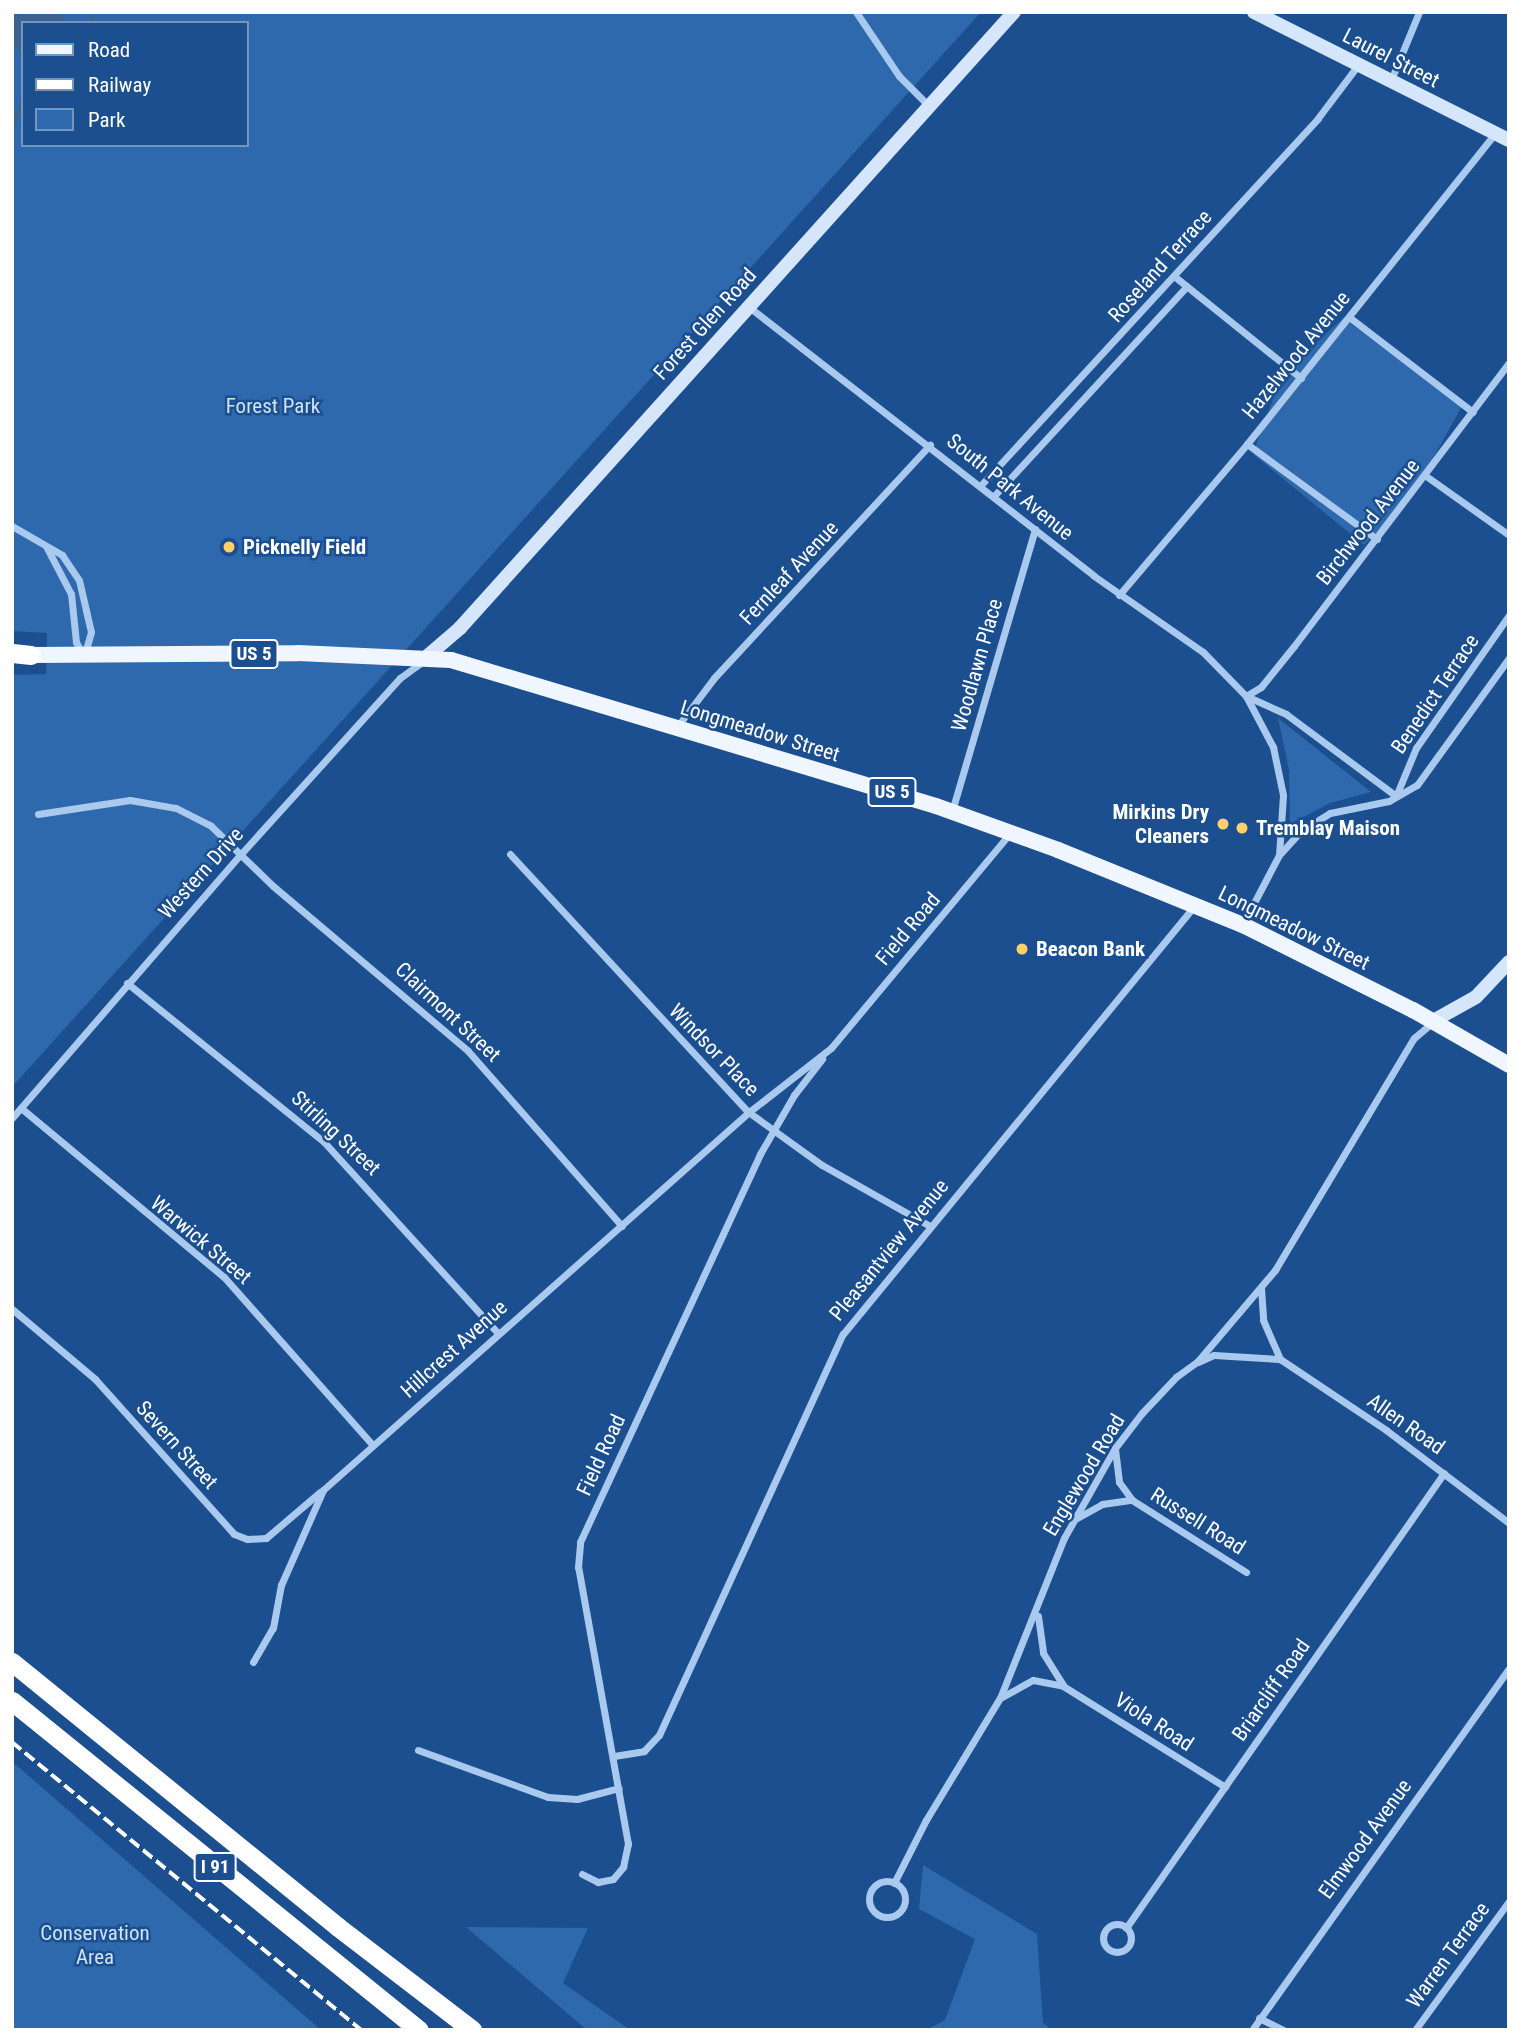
<!DOCTYPE html>
<style>
body{margin:0}
#map{position:relative;width:1521px;height:2042px;overflow:hidden;background:#1b4f8f;font-family:"Roboto Condensed",sans-serif}
div>[style]{position:absolute}
.green>*{inset:0;background:#2e69ad}
.water>*{inset:0;background:#3c6290}
.stream>*{height:3.5px;margin:-1.75px;padding:0 1.75px;transform-origin:1.75px;border-radius:1.75px;background:#3c6290}
.street>*{height:7px;margin:-3.5px;padding:0 3.5px;transform-origin:3.5px;border-radius:3.5px;background:#a9c9ee}
.street>.ring{margin:-3.5px;padding:0;box-sizing:content-box;background:none;border:7px solid #a9c9ee;border-radius:50%}
.secondary>*{height:14px;margin:-7px;padding:0 7px;transform-origin:7px;border-radius:7px;background:#d6e6fa}
.primary>*{height:16px;margin:-8px;padding:0 8px;transform-origin:8px;border-radius:8px;background:#f0f6ff}
.highway>*{height:19px;margin:-9.5px;padding:0 9.5px;transform-origin:9.5px;border-radius:9.5px;background:#fff}
.rail>*{height:3.5px;margin-top:-1.75px;transform-origin:0;background:repeating-linear-gradient(90deg,#fff 0 12px,transparent 0 17px)}
.dots>*{width:19px;height:19px;translate:-50% -50%;box-sizing:border-box;border:4px solid #1b4f8f;border-radius:50%}
span{translate:-50% -50%;white-space:nowrap;text-align:center;line-height:1.15;-webkit-text-stroke:5px #1b4f8f;paint-order:stroke}
.shield-label span{padding:2px 5px;background:#1b4f8f;border:2px solid;border-radius:5px;-webkit-text-stroke-width:0}
.shield-label{font-size:19px;color:#fff;font-weight:700}
.street-label{font-size:21px;color:#fff}
.park-label{font-size:21px;color:#cfe3fa}
.poi-label{font-size:21px;color:#fff;font-weight:700}
.left{translate:0 -50%;text-align:left}
.right{translate:-100% -50%;text-align:right}
.frame{position:absolute;inset:0;border:14px solid #fff;pointer-events:none}
.legend{position:absolute;left:21px;top:21px;width:228px;height:126px;box-sizing:border-box;background:#1b4f8f;border:2px solid #7695bc;margin:0;padding:9px 12px;list-style:none;font-size:21px;color:#fff}
.legend li{display:flex;align-items:center;gap:14px;height:35px}
.legend b{width:35px;border:2px solid #7695bc}
</style>
<div id="map">
<div class="green">
<i style="clip-path:polygon(evenodd,12px 12px,981px 12px,12px 1087px,12px 675px,46px 674px,47px 633px,12px 631px,12px 12px,23px 23px,247px 23px,247px 145px,23px 145px,23px 23px)"></i>
<i style="clip-path:polygon(1343px 318px,1462px 406px,1411px 498px,1364px 545px,1253px 454px,1282px 374px)"></i>
<i style="clip-path:polygon(1278px 718px,1371px 792px,1330px 803px,1290px 824px,1289px 770px)"></i>
<i style="clip-path:polygon(12px 1762px,22px 1770px,321px 2030px,12px 2030px)"></i>
<i style="clip-path:polygon(923px 1865px,1037px 1934px,1043px 2023px,1052px 2030px,926px 2030px,945px 2020px,975px 1939px,919px 1909px)"></i>
<i style="clip-path:polygon(466px 1927px,588px 1928px,563px 1983px,630px 2030px,587px 2030px)"></i>
</div>
<div class="water">
<i style="clip-path:polygon(20px 12px,59px 12px,65px 21px,23px 23px,23px 59px,12px 40px,13px 21px)"></i>
</div>
<div class="stream">
<i style="left:90px;top:12px;width:11px;rotate:75deg"></i>
<i style="left:12px;top:128px;width:28px;rotate:-67deg"></i>
</div>
<div class="street">
<i style="left:856px;top:12px;width:77px;rotate:56.1deg"></i>
<i style="left:899px;top:76px;width:42px;rotate:45deg"></i>
<i style="left:1391px;top:80px;width:74px;rotate:-67.6deg"></i>
<i style="left:1174px;top:276px;width:163px;rotate:38.8deg"></i>
<i style="left:749px;top:307px;width:437px;rotate:37.9deg"></i>
<i style="left:1094px;top:576px;width:133px;rotate:34.9deg"></i>
<i style="left:1203px;top:652px;width:62px;rotate:45.7deg"></i>
<i style="left:1246px;top:696px;width:58px;rotate:62.1deg"></i>
<i style="left:1273px;top:747px;width:49px;rotate:78.2deg"></i>
<i style="left:1283px;top:795px;width:60px;rotate:93.8deg"></i>
<i style="left:1279px;top:855px;width:78px;rotate:117.6deg"></i>
<i style="left:1349px;top:317px;width:156px;rotate:37.5deg"></i>
<i style="left:1247px;top:444px;width:161px;rotate:36.2deg"></i>
<i style="left:1426px;top:476px;width:102px;rotate:35.4deg"></i>
<i style="left:981px;top:485px;width:498px;rotate:-47.4deg"></i>
<i style="left:1318px;top:118px;width:66px;rotate:-53deg"></i>
<i style="left:994px;top:496px;width:285px;rotate:-47.4deg"></i>
<i style="left:12px;top:526px;width:58px;rotate:30.1deg"></i>
<i style="left:62px;top:555px;width:30px;rotate:56deg"></i>
<i style="left:79px;top:580px;width:53px;rotate:77deg"></i>
<i style="left:91px;top:632px;width:25px;rotate:106deg"></i>
<i style="left:84px;top:656px;width:16px;rotate:-120deg"></i>
<i style="left:76px;top:642px;width:48px;rotate:-95.9deg"></i>
<i style="left:71px;top:594px;width:52px;rotate:-117.6deg"></i>
<i style="left:1119px;top:595px;width:198px;rotate:-49.7deg"></i>
<i style="left:1247px;top:444px;width:398px;rotate:-51.4deg"></i>
<i style="left:1246px;top:696px;width:17px;rotate:-31deg"></i>
<i style="left:1261px;top:687px;width:53px;rotate:-51.2deg"></i>
<i style="left:1294px;top:646px;width:355px;rotate:-52.8deg"></i>
<i style="left:1246px;top:696px;width:44px;rotate:24.2deg"></i>
<i style="left:1286px;top:714px;width:137px;rotate:36.7deg"></i>
<i style="left:677px;top:727px;width:61px;rotate:-52.9deg"></i>
<i style="left:714px;top:678px;width:318px;rotate:-47.2deg"></i>
<i style="left:1396px;top:796px;width:52px;rotate:-67.4deg"></i>
<i style="left:1416px;top:748px;width:162px;rotate:-55deg"></i>
<i style="left:952px;top:811px;width:294px;rotate:-73.6deg"></i>
<i style="left:38px;top:814px;width:93px;rotate:-8.7deg"></i>
<i style="left:130px;top:800px;width:47px;rotate:9.9deg"></i>
<i style="left:176px;top:808px;width:39px;rotate:27deg"></i>
<i style="left:211px;top:826px;width:86px;rotate:44.1deg"></i>
<i style="left:273px;top:886px;width:255px;rotate:40.2deg"></i>
<i style="left:468px;top:1051px;width:233px;rotate:48.7deg"></i>
<i style="left:1281px;top:853px;width:30px;rotate:-48deg"></i>
<i style="left:1301px;top:831px;width:34px;rotate:-32deg"></i>
<i style="left:1330px;top:813px;width:60px;rotate:-11.5deg"></i>
<i style="left:1389px;top:801px;width:32px;rotate:-30deg"></i>
<i style="left:1417px;top:785px;width:157px;rotate:-54.1deg"></i>
<i style="left:510px;top:854px;width:350px;rotate:47.3deg"></i>
<i style="left:747px;top:1111px;width:92px;rotate:35.8deg"></i>
<i style="left:822px;top:1165px;width:124px;rotate:29.5deg"></i>
<i style="left:127px;top:983px;width:253px;rotate:38.9deg"></i>
<i style="left:324px;top:1142px;width:258px;rotate:47.7deg"></i>
<i style="left:21px;top:1108px;width:264px;rotate:39.8deg"></i>
<i style="left:224px;top:1277px;width:223px;rotate:48.5deg"></i>
<i style="left:12px;top:1118px;width:348px;rotate:-49.1deg"></i>
<i style="left:240px;top:855px;width:239px;rotate:-47.9deg"></i>
<i style="left:400px;top:678px;width:29px;rotate:-36deg"></i>
<i style="left:1261px;top:1288px;width:32px;rotate:86deg"></i>
<i style="left:1263px;top:1320px;width:43px;rotate:66.4deg"></i>
<i style="left:1280px;top:1359px;width:128px;rotate:33.8deg"></i>
<i style="left:1386px;top:1430px;width:154px;rotate:37.1deg"></i>
<i style="left:12px;top:1309px;width:109px;rotate:40.1deg"></i>
<i style="left:95px;top:1379px;width:208px;rotate:48.1deg"></i>
<i style="left:234px;top:1534px;width:14px;rotate:21deg"></i>
<i style="left:247px;top:1539px;width:19px;rotate:-3deg"></i>
<i style="left:266px;top:1538px;width:71px;rotate:-40.4deg"></i>
<i style="left:1198px;top:1362px;width:17px;rotate:-24deg"></i>
<i style="left:1214px;top:1355px;width:66px;rotate:3.5deg"></i>
<i style="left:1115px;top:1449px;width:33px;rotate:83deg"></i>
<i style="left:1119px;top:1482px;width:22px;rotate:54deg"></i>
<i style="left:1077px;top:1518px;width:29px;rotate:-29deg"></i>
<i style="left:1102px;top:1504px;width:30px;rotate:-8deg"></i>
<i style="left:1132px;top:1500px;width:135px;rotate:32.3deg"></i>
<i style="left:1038px;top:1616px;width:37px;rotate:82deg"></i>
<i style="left:1043px;top:1653px;width:38px;rotate:58deg"></i>
<i style="left:253px;top:1662px;width:39px;rotate:-60deg"></i>
<i style="left:273px;top:1628px;width:44px;rotate:-79.5deg"></i>
<i style="left:281px;top:1585px;width:104px;rotate:-66.1deg"></i>
<i style="left:323px;top:1490px;width:570px;rotate:-41.58deg"></i>
<i style="left:749px;top:1112px;width:104px;rotate:-38deg"></i>
<i style="left:831px;top:1048px;width:280px;rotate:-50.2deg"></i>
<i style="left:1002px;top:1697px;width:35px;rotate:-29deg"></i>
<i style="left:1033px;top:1680px;width:31px;rotate:11deg"></i>
<i style="left:1063px;top:1686px;width:191px;rotate:31.9deg"></i>
<i style="left:418px;top:1750px;width:138px;rotate:19.9deg"></i>
<i style="left:548px;top:1797px;width:29px;rotate:4deg"></i>
<i style="left:577px;top:1799px;width:43px;rotate:-14.7deg"></i>
<i style="left:614px;top:1756px;width:30px;rotate:-9deg"></i>
<i style="left:644px;top:1751px;width:22px;rotate:-47deg"></i>
<i style="left:659px;top:1735px;width:441px;rotate:-65.4deg"></i>
<i style="left:843px;top:1334px;width:555px;rotate:-50.63deg"></i>
<i style="left:582px;top:1874px;width:18px;rotate:27deg"></i>
<i style="left:598px;top:1882px;width:15px;rotate:-11deg"></i>
<i style="left:613px;top:1879px;width:16px;rotate:-50deg"></i>
<i style="left:623px;top:1867px;width:24px;rotate:-78deg"></i>
<i style="left:628px;top:1844px;width:281px;rotate:-100.2deg"></i>
<i style="left:578px;top:1567px;width:25px;rotate:-85deg"></i>
<i style="left:580px;top:1542px;width:428px;rotate:-65.1deg"></i>
<i style="left:760px;top:1154px;width:68px;rotate:-60deg"></i>
<i style="left:794px;top:1095px;width:46px;rotate:-52.1deg"></i>
<i class="ring" style="left:869px;top:1881px;width:29px;height:29px"></i>
<i style="left:894px;top:1883px;width:71px;rotate:-63.1deg"></i>
<i style="left:926px;top:1820px;width:143px;rotate:-58.8deg"></i>
<i style="left:1000px;top:1698px;width:172px;rotate:-68.2deg"></i>
<i style="left:1064px;top:1538px;width:103px;rotate:-60.5deg"></i>
<i style="left:1115px;top:1448px;width:44px;rotate:-52.4deg"></i>
<i style="left:1142px;top:1413px;width:50px;rotate:-46.6deg"></i>
<i style="left:1176px;top:1377px;width:26px;rotate:-36deg"></i>
<i style="left:1197px;top:1362px;width:121px;rotate:-49.7deg"></i>
<i style="left:1275px;top:1270px;width:270px;rotate:-59.1deg"></i>
<i style="left:1414px;top:1038px;width:25px;rotate:-40deg"></i>
<i class="ring" style="left:1103px;top:1924px;width:21px;height:21px"></i>
<i style="left:1126px;top:1928px;width:555px;rotate:-55.05deg"></i>
<i style="left:1259px;top:2018px;width:28px;rotate:26deg"></i>
<i style="left:1252px;top:2030px;width:443px;rotate:-54.6deg"></i>
<i style="left:1415px;top:2030px;width:160px;rotate:-53.9deg"></i>
</div>
<div class="secondary">
<i style="left:1254px;top:12px;width:285px;rotate:26.7deg"></i>
<i style="left:424px;top:659px;width:48px;rotate:-40.7deg"></i>
<i style="left:460px;top:628px;width:828px;rotate:-48.03deg"></i>
<i style="left:1433px;top:1021px;width:49px;rotate:-29.2deg"></i>
<i style="left:1476px;top:997px;width:48px;rotate:-46.7deg"></i>
</div>
<div class="primary">
<i style="left:31px;top:655px;width:267px;rotate:-0.4deg"></i>
<i style="left:298px;top:653px;width:153px;rotate:2.6deg"></i>
<i style="left:451px;top:660px;width:506px;rotate:16.75deg"></i>
<i style="left:936px;top:806px;width:130px;rotate:19.8deg"></i>
<i style="left:1058px;top:850px;width:200px;rotate:22.1deg"></i>
<i style="left:1243px;top:925px;width:190px;rotate:26.6deg"></i>
<i style="left:1413px;top:1010px;width:111px;rotate:29.8deg"></i>
</div>
<div class="highway">
<i style="left:12px;top:653px;width:19px;rotate:6deg"></i>
<i style="left:12px;top:1662px;width:420px;rotate:39.1deg"></i>
<i style="left:338px;top:1927px;width:169px;rotate:37.5deg"></i>
<i style="left:12px;top:1701px;width:523px;rotate:38.95deg"></i>
</div>
<div class="rail">
<i style="left:12px;top:1742px;width:452px;rotate:39.5deg"></i>
</div>
<div class="dots">
<i style="left:229px;top:547px;background:#ffd166"></i>
<i style="left:1223px;top:824px;background:#ffd166"></i>
<i style="left:1242px;top:828px;background:#ffd166"></i>
<i style="left:1022px;top:949px;background:#ffd166"></i>
</div>
<div class="shield-label">
<span style="left:254px;top:654px">US 5</span>
<span style="left:892px;top:792px">US 5</span>
<span style="left:215px;top:1867px">I 91</span>
</div>
<div class="street-label">
<span style="left:1391px;top:58px;rotate:27deg">Laurel Street</span>
<span style="left:1160px;top:266px;rotate:-48deg">Roseland Terrace</span>
<span style="left:705px;top:324px;rotate:-48deg">Forest Glen Road</span>
<span style="left:1296px;top:355px;rotate:-51deg">Hazelwood Avenue</span>
<span style="left:1010px;top:487px;rotate:39deg">South Park Avenue</span>
<span style="left:1368px;top:522px;rotate:-52deg">Birchwood Avenue</span>
<span style="left:789px;top:573px;rotate:-47deg">Fernleaf Avenue</span>
<span style="left:977px;top:665px;rotate:-74deg">Woodlawn Place</span>
<span style="left:1435px;top:694px;rotate:-56deg">Benedict Terrace</span>
<span style="left:760px;top:731px;rotate:17deg">Longmeadow Street</span>
<span style="left:201px;top:873px;rotate:-48deg">Western Drive</span>
<span style="left:1294px;top:928px;rotate:26deg">Longmeadow Street</span>
<span style="left:908px;top:929px;rotate:-50deg">Field Road</span>
<span style="left:448px;top:1012px;rotate:43deg">Clairmont Street</span>
<span style="left:714px;top:1050px;rotate:46deg">Windsor Place</span>
<span style="left:336px;top:1133px;rotate:43deg">Stirling Street</span>
<span style="left:201px;top:1240px;rotate:40deg">Warwick Street</span>
<span style="left:889px;top:1250px;rotate:-51deg">Pleasantview Avenue</span>
<span style="left:454px;top:1349px;rotate:-42deg">Hillcrest Avenue</span>
<span style="left:1406px;top:1424px;rotate:35deg">Allen Road</span>
<span style="left:177px;top:1445px;rotate:48deg">Severn Street</span>
<span style="left:601px;top:1455px;rotate:-65deg">Field Road</span>
<span style="left:1084px;top:1475px;rotate:-59deg">Englewood Road</span>
<span style="left:1198px;top:1521px;rotate:32deg">Russell Road</span>
<span style="left:1271px;top:1690px;rotate:-55deg">Briarcliff Road</span>
<span style="left:1154px;top:1722px;rotate:33deg">Viola Road</span>
<span style="left:1365px;top:1839px;rotate:-54deg">Elmwood Avenue</span>
<span style="left:1448px;top:1955px;rotate:-54deg">Warren Terrace</span>
</div>
<div class="park-label">
<span style="left:273px;top:406px">Forest Park</span>
<span style="left:95px;top:1945px">Conservation<br>Area</span>
</div>
<div class="poi-label">
<span class="left" style="left:243px;top:547px">Picknelly Field</span>
<span class="right" style="left:1209px;top:824px">Mirkins Dry<br>Cleaners</span>
<span class="left" style="left:1256px;top:828px">Tremblay Maison</span>
<span class="left" style="left:1036px;top:949px">Beacon Bank</span>
</div>
<div class="frame"></div>
<ul class="legend">
<li><b style="height:9px;background:#f0f6ff"></b>Road</li>
<li><b style="height:9px;background:#fff"></b>Railway</li>
<li><b style="height:19px;background:#2e69ad"></b>Park</li>
</ul>
</div>
